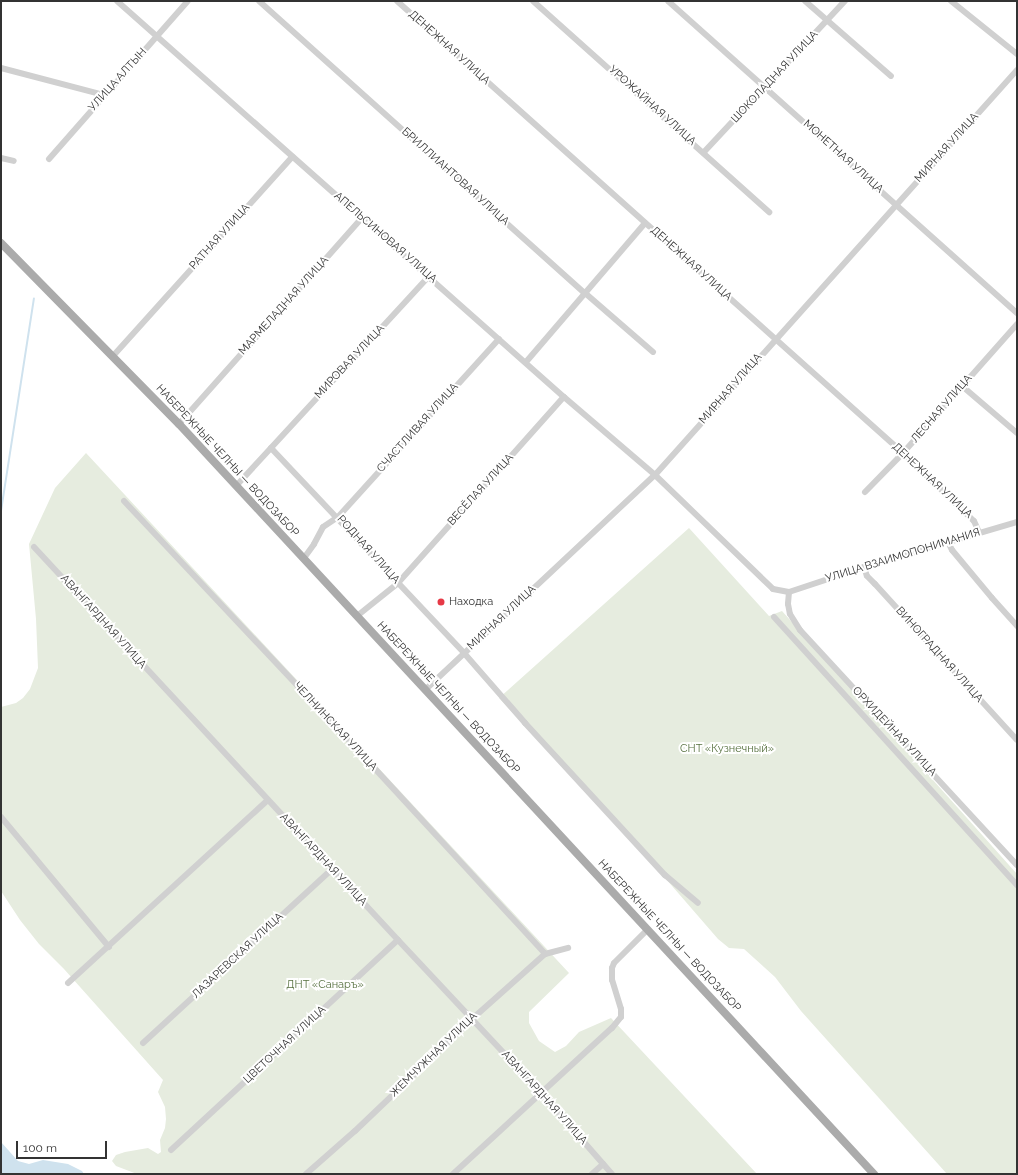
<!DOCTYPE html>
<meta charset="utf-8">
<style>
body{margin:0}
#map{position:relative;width:1018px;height:1175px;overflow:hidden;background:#fff;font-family:Raleway,sans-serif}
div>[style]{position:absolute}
.green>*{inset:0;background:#e6ecdf}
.water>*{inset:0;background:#cfe2ee}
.stream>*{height:2px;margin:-1px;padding:0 1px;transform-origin:1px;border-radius:1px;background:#cfe2ee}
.minor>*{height:6px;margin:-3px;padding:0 3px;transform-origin:3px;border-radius:3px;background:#d0d0d0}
.major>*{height:8px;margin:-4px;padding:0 4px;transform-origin:4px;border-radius:4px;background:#ababab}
.dots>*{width:11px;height:11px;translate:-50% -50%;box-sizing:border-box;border:2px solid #fff;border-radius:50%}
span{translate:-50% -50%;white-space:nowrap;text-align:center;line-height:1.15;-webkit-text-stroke:4px #fff;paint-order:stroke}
.street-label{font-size:11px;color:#333}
.poi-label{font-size:11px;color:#333}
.left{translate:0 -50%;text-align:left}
.park-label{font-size:11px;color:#56703f}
.frame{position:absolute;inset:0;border:2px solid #333;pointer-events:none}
.scale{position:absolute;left:16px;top:1141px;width:91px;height:18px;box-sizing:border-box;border:2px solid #333;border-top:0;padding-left:5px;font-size:12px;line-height:14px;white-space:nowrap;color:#333;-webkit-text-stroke:3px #fff;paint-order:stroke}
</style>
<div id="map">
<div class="green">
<i style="clip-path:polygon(86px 453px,569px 973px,529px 1012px,529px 1023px,539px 1041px,555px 1052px,566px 1046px,579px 1032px,611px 1018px,757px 1174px,137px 1174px,116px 1166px,112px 1161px,116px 1155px,125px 1152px,148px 1148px,158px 1154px,161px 1152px,160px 1140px,165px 1128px,166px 1119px,165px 1107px,158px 1092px,163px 1080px,64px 969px,39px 944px,20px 920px,1px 891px,1px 707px,16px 703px,23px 698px,30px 689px,38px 668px,36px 619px,29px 544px,55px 488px)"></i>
<i style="clip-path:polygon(689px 528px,769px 616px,782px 611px,1017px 874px,1017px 1174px,947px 1174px,801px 1011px,775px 977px,744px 949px,729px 948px,718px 939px,666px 879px,499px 698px)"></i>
</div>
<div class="water">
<i style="clip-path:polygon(1px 1142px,18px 1161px,29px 1164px,43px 1160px,68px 1164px,82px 1171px,84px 1174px,1px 1174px)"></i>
</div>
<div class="stream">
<i style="left:1px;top:511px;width:215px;rotate:-81.2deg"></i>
</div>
<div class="minor">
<i style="left:117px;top:1px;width:597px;rotate:41.54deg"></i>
<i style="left:564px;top:397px;width:120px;rotate:40.6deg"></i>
<i style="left:655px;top:475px;width:164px;rotate:44deg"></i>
<i style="left:773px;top:589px;width:16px;rotate:11deg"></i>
<i style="left:789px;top:592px;width:79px;rotate:-18.4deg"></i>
<i style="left:864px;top:567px;width:159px;rotate:-16.4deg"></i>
<i style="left:259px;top:1px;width:438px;rotate:41.9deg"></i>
<i style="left:585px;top:293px;width:90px;rotate:40.9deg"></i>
<i style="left:397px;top:1px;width:678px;rotate:41.77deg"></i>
<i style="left:903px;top:453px;width:98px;rotate:43.8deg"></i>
<i style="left:974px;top:521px;width:12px;rotate:66deg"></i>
<i style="left:533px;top:1px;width:317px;rotate:41.8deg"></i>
<i style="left:668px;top:1px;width:468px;rotate:41.8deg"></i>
<i style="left:805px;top:1px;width:114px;rotate:41.1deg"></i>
<i style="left:951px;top:1px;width:85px;rotate:38.8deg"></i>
<i style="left:1px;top:68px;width:106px;rotate:14.7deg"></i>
<i style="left:704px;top:152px;width:207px;rotate:-47deg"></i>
<i style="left:1px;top:158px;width:13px;rotate:13deg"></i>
<i style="left:49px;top:159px;width:210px;rotate:-48.7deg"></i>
<i style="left:113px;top:356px;width:268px;rotate:-48deg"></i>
<i style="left:526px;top:362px;width:183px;rotate:-49.4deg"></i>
<i style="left:962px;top:386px;width:72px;rotate:40.5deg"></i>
<i style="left:179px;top:424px;width:276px;rotate:-48.4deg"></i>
<i style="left:271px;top:448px;width:282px;rotate:46.7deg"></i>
<i style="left:464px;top:653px;width:93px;rotate:48.9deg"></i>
<i style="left:525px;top:723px;width:207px;rotate:47.4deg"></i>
<i style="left:665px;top:875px;width:43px;rotate:40.3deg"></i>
<i style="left:236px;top:486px;width:285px;rotate:-47.4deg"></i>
<i style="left:865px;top:492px;width:54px;rotate:-45.7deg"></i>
<i style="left:903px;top:453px;width:172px;rotate:-48.5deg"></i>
<i style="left:124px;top:501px;width:320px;rotate:46.8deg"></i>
<i style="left:343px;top:734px;width:299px;rotate:47.4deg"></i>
<i style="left:948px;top:542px;width:9px;rotate:63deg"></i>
<i style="left:952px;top:550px;width:62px;rotate:50.2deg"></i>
<i style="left:992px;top:598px;width:38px;rotate:48deg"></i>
<i style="left:34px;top:547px;width:536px;rotate:47.19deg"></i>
<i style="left:398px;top:940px;width:209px;rotate:46.9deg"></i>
<i style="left:541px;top:1093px;width:108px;rotate:48.8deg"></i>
<i style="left:304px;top:558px;width:17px;rotate:-54deg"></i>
<i style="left:314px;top:544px;width:19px;rotate:-62deg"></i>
<i style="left:323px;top:527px;width:18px;rotate:-34deg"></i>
<i style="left:338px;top:517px;width:240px;rotate:-47.9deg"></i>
<i style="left:864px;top:567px;width:9px;rotate:72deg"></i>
<i style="left:867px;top:576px;width:11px;rotate:45deg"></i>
<i style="left:875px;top:584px;width:211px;rotate:47.7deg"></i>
<i style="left:789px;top:592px;width:12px;rotate:95deg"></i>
<i style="left:788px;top:604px;width:10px;rotate:79deg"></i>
<i style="left:790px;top:614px;width:19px;rotate:58deg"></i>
<i style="left:800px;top:630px;width:320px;rotate:47.3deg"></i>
<i style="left:357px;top:616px;width:53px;rotate:-38.8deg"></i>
<i style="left:398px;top:583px;width:249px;rotate:-48.3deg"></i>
<i style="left:774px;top:617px;width:362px;rotate:47.8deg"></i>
<i style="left:425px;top:690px;width:315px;rotate:-43.1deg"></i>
<i style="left:655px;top:475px;width:543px;rotate:-48.21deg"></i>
<i style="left:1px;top:817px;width:169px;rotate:50.3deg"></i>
<i style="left:68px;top:983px;width:271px;rotate:-42.5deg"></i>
<i style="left:143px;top:1043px;width:257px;rotate:-42.6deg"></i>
<i style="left:171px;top:1150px;width:309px;rotate:-42.8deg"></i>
<i style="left:306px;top:1174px;width:65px;rotate:-41.3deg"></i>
<i style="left:355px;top:1131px;width:162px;rotate:-43.7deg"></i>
<i style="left:472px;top:1019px;width:98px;rotate:-41.7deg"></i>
<i style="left:545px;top:954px;width:24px;rotate:-15deg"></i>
<i style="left:453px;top:1174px;width:216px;rotate:-42.6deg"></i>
<i style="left:612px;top:1028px;width:14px;rotate:-51deg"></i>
<i style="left:621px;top:1017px;width:8px;rotate:-90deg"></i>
<i style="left:621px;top:1009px;width:30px;rotate:-107deg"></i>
<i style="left:612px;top:980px;width:12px;rotate:-90deg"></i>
<i style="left:612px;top:968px;width:5px;rotate:-68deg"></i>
<i style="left:614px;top:963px;width:48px;rotate:-45deg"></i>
<i style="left:592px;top:1174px;width:15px;rotate:-42deg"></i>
</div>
<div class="major">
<i style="left:1px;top:243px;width:254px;rotate:45.5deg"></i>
<i style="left:179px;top:424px;width:1023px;rotate:47.18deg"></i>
</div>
<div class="dots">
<i style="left:441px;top:602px;background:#e63946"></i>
</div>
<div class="street-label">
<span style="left:449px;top:48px;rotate:42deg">ДЕНЕЖНАЯ УЛИЦА</span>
<span style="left:775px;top:77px;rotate:-47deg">ШОКОЛАДНАЯ УЛИЦА</span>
<span style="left:118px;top:80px;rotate:-48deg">УЛИЦА АЛТЫН</span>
<span style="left:652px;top:106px;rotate:42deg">УРОЖАЙНАЯ УЛИЦА</span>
<span style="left:947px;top:148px;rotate:-48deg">МИРНАЯ УЛИЦА</span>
<span style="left:843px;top:157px;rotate:42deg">МОНЕТНАЯ УЛИЦА</span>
<span style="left:455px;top:177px;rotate:42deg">БРИЛЛИАНТОВАЯ УЛИЦА</span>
<span style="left:220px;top:237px;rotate:-48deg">РАТНАЯ УЛИЦА</span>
<span style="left:385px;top:238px;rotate:41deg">АПЕЛЬСИНОВАЯ УЛИЦА</span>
<span style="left:691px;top:264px;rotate:42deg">ДЕНЕЖНАЯ УЛИЦА</span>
<span style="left:284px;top:306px;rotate:-48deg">МАРМЕЛАДНАЯ УЛИЦА</span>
<span style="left:350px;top:362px;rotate:-47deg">МИРОВАЯ УЛИЦА</span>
<span style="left:731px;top:389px;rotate:-49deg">МИРНАЯ УЛИЦА</span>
<span style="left:942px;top:409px;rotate:-49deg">ЛЕСНАЯ УЛИЦА</span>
<span style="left:418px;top:428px;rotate:-48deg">СЧАСТЛИВАЯ УЛИЦА</span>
<span style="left:227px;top:461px;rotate:47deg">НАБЕРЕЖНЫЕ ЧЕЛНЫ — ВОДОЗАБОР</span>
<span style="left:932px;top:481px;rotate:43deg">ДЕНЕЖНАЯ УЛИЦА</span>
<span style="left:481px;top:490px;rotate:-48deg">ВЕСЁЛАЯ УЛИЦА</span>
<span style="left:368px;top:550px;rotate:48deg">РОДНАЯ УЛИЦА</span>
<span style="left:903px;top:556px;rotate:-17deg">УЛИЦА ВЗАИМОПОНИМАНИЯ</span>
<span style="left:502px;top:618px;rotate:-43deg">МИРНАЯ УЛИЦА</span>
<span style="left:103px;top:622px;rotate:48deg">АВАНГАРДНАЯ УЛИЦА</span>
<span style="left:939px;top:655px;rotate:48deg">ВИНОГРАДНАЯ УЛИЦА</span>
<span style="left:448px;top:698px;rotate:47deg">НАБЕРЕЖНЫЕ ЧЕЛНЫ — ВОДОЗАБОР</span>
<span style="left:335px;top:727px;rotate:47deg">ЧЕЛНИНСКАЯ УЛИЦА</span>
<span style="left:894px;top:732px;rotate:47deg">ОРХИДЕЙНАЯ УЛИЦА</span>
<span style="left:323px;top:860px;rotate:47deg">АВАНГАРДНАЯ УЛИЦА</span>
<span style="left:669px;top:936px;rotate:47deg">НАБЕРЕЖНЫЕ ЧЕЛНЫ — ВОДОЗАБОР</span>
<span style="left:238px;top:956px;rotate:-43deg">ЛАЗАРЕВСКАЯ УЛИЦА</span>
<span style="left:285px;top:1045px;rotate:-43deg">ЦВЕТОЧНАЯ УЛИЦА</span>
<span style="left:434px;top:1055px;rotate:-44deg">ЖЕМЧУЖНАЯ УЛИЦА</span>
<span style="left:544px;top:1098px;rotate:48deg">АВАНГАРДНАЯ УЛИЦА</span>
</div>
<div class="poi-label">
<span class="left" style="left:449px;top:602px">Находка</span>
</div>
<div class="park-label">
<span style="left:727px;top:749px">СНТ «Кузнечный»</span>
<span style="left:325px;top:985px">ДНТ «Санаръ»</span>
</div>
<div class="frame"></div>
<div class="scale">100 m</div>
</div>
